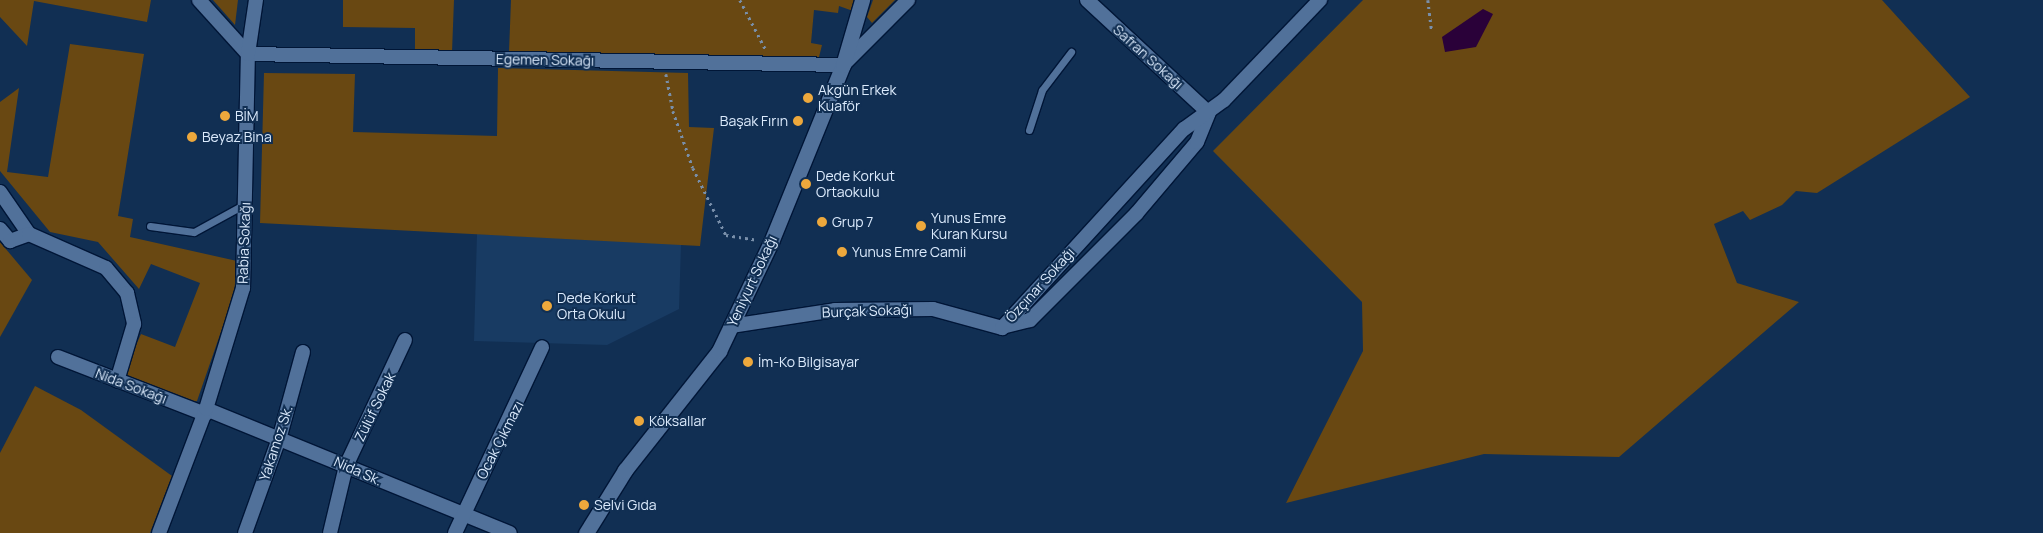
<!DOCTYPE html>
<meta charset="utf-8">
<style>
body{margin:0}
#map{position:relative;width:2043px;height:533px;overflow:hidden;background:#112f53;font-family:Manrope,sans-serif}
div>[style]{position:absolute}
.built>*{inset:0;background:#183b63}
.green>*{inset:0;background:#694812}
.water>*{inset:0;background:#2a0139}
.path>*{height:2.5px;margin-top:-1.25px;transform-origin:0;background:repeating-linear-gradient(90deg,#798faa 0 2.5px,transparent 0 6.5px)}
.roads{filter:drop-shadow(1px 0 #001637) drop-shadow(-1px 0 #001637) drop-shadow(0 1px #001637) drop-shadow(0 -1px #001637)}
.lane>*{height:7px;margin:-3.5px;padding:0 3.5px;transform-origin:3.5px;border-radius:3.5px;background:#51719a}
.street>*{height:14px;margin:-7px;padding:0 7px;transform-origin:7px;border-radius:7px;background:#51719a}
.secondary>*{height:15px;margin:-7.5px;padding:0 7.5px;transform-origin:7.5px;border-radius:7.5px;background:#51719a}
.dots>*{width:14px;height:14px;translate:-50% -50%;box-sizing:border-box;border:2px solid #112f53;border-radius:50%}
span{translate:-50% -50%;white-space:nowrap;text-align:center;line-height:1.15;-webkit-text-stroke:4px #112f53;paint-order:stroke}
.street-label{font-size:14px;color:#dbeafc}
.poi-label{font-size:14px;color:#dbeafc}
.left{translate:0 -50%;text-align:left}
.right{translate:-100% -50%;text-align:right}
</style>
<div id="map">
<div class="built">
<i style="clip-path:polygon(477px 234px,681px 244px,679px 309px,607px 345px,474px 341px)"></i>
</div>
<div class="green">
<i style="clip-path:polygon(0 0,151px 0,147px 22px,34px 1px,27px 46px,0 17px)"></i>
<i style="clip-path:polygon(213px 0,238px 0,235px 25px)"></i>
<i style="clip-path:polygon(343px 0,454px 0,452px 52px,415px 52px,415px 28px,343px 27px)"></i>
<i style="clip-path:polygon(511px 0,856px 0,853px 11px,839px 6px,838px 13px,814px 10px,811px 43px,822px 45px,819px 57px,509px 52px)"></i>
<i style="clip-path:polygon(873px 0,895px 0,872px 23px,867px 17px)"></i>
<i style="clip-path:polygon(1363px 0,1882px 0,1970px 97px,1817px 193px,1796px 191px,1782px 205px,1750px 220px,1743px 211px,1714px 224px,1737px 283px,1799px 302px,1619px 457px,1484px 454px,1286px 503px,1363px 351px,1362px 302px,1213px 151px)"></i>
<i style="clip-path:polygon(70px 44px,144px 54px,118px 216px,133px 219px,130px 237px,237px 261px,234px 294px,197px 401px,190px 404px,127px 378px,125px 370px,141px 334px,175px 347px,200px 283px,151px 264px,139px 289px,98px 242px,50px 232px,0 171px,0 102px,19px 88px,7px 172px,48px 177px)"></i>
<i style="clip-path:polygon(498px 68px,688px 73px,689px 127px,714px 128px,700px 246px,260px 223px,264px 73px,355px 74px,353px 132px,497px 136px)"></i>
<i style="clip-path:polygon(0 242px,32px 280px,0 337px)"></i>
<i style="clip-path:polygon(35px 386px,81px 410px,172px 476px,150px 533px,0 533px,0 453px)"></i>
</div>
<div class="water">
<i style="clip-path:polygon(1483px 9px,1493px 14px,1476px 47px,1445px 52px,1442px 37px)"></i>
</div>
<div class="path">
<i style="left:740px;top:0;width:56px;rotate:62.5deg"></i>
<i style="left:1428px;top:0;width:32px;rotate:83deg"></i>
<i style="left:666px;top:74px;width:38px;rotate:79deg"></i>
<i style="left:673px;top:111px;width:60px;rotate:70.7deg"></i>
<i style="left:693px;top:168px;width:75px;rotate:63.8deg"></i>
<i style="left:726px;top:235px;width:31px;rotate:9deg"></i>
</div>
<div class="roads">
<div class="lane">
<i style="left:1029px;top:130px;width:42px;rotate:-72deg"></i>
<i style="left:1042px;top:90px;width:48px;rotate:-52.7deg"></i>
<i style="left:150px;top:226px;width:44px;rotate:7.8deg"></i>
<i style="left:194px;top:232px;width:58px;rotate:-28.8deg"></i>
</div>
<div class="street">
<i style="left:199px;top:0;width:73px;rotate:47.8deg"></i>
<i style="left:248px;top:54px;width:595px;rotate:1.06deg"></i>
<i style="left:843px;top:65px;width:92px;rotate:-45deg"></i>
<i style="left:1087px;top:0;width:166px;rotate:42.8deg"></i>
<i style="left:0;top:192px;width:51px;rotate:55.4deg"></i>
<i style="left:0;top:229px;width:16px;rotate:50deg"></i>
<i style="left:10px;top:241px;width:20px;rotate:-20deg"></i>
<i style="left:29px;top:234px;width:84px;rotate:23.8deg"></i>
<i style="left:106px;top:268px;width:33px;rotate:50deg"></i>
<i style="left:127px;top:293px;width:32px;rotate:77deg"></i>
<i style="left:134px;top:324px;width:59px;rotate:106.6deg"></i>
<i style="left:731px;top:326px;width:105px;rotate:-8.7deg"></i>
<i style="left:835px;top:310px;width:98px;rotate:-0.6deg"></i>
<i style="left:933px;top:309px;width:72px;rotate:15.4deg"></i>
<i style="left:1002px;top:327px;width:29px;rotate:-14deg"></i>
<i style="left:1030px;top:320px;width:150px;rotate:-45deg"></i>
<i style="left:1136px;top:214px;width:94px;rotate:-49.7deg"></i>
<i style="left:1197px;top:142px;width:31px;rotate:-68deg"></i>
<i style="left:1002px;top:328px;width:270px;rotate:-47.6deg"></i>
<i style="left:1184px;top:129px;width:49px;rotate:-35.9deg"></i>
<i style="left:1224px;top:100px;width:139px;rotate:-46.2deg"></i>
<i style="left:58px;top:357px;width:158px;rotate:21.2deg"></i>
<i style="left:206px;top:409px;width:328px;rotate:22.2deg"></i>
<i style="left:159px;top:533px;width:133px;rotate:-69.2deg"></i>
<i style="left:206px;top:409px;width:127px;rotate:-73deg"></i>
<i style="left:243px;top:288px;width:234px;rotate:-88.8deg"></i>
<i style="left:248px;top:54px;width:55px;rotate:-81.6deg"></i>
<i style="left:245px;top:533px;width:103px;rotate:-70.2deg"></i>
<i style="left:280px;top:436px;width:87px;rotate:-74.7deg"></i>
<i style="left:330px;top:533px;width:69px;rotate:-76.6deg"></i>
<i style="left:346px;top:466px;width:139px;rotate:-64.9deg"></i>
<i style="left:455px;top:533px;width:205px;rotate:-64.9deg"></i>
</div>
<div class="secondary">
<i style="left:586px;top:533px;width:74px;rotate:-58.2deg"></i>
<i style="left:625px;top:470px;width:152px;rotate:-51.7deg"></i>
<i style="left:719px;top:351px;width:121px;rotate:-64.5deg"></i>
<i style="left:771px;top:242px;width:191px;rotate:-67.9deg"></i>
<i style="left:843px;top:65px;width:68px;rotate:-73.7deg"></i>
</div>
</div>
<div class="dots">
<i style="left:808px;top:98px;background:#eda83c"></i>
<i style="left:225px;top:116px;background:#eda83c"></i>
<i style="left:798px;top:121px;background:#eda83c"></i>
<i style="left:192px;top:137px;background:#eda83c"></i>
<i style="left:806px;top:184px;background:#eda83c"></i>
<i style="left:822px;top:222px;background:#eda83c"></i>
<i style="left:921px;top:226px;background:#eda83c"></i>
<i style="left:842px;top:252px;background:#eda83c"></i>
<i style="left:547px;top:306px;background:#eda83c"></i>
<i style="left:748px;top:362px;background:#eda83c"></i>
<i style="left:639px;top:421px;background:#eda83c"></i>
<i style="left:584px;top:505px;background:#eda83c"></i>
</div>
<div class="street-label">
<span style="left:1148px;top:57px;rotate:42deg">Safran Sokağı</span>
<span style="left:545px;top:60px;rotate:1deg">Egemen Sokağı</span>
<span style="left:244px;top:243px;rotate:-88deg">Rabia Sokağı</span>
<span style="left:752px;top:281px;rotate:-65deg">Yeniyurt Sokağı</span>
<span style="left:1040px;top:285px;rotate:-48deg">Özçınar Sokağı</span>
<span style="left:867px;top:311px;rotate:-2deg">Burçak Sokağı</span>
<span style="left:131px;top:386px;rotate:21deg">Nida Sokağı</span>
<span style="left:375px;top:407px;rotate:-64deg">Zülüf Sokak</span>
<span style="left:500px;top:440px;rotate:-63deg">Ocak Çıkmazı</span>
<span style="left:276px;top:443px;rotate:-72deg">Yakamoz Sk.</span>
<span style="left:358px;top:471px;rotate:24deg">Nida Sk.</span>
</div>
<div class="poi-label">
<span class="left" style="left:818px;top:98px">Akgün Erkek<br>Kuaför</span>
<span class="left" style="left:235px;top:116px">BİM</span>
<span class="right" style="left:788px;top:121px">Başak Fırın</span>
<span class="left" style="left:202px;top:137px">Beyaz Bina</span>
<span class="left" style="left:816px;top:184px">Dede Korkut<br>Ortaokulu</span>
<span class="left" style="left:931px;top:226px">Yunus Emre<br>Kuran Kursu</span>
<span class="left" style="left:832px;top:222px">Grup 7</span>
<span class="left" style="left:852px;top:252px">Yunus Emre Camii</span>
<span class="left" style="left:557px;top:306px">Dede Korkut<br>Orta Okulu</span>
<span class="left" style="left:758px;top:362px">İm-Ko Bilgisayar</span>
<span class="left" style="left:649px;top:421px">Köksallar</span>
<span class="left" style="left:594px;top:505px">Selvi Gıda</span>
</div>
</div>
